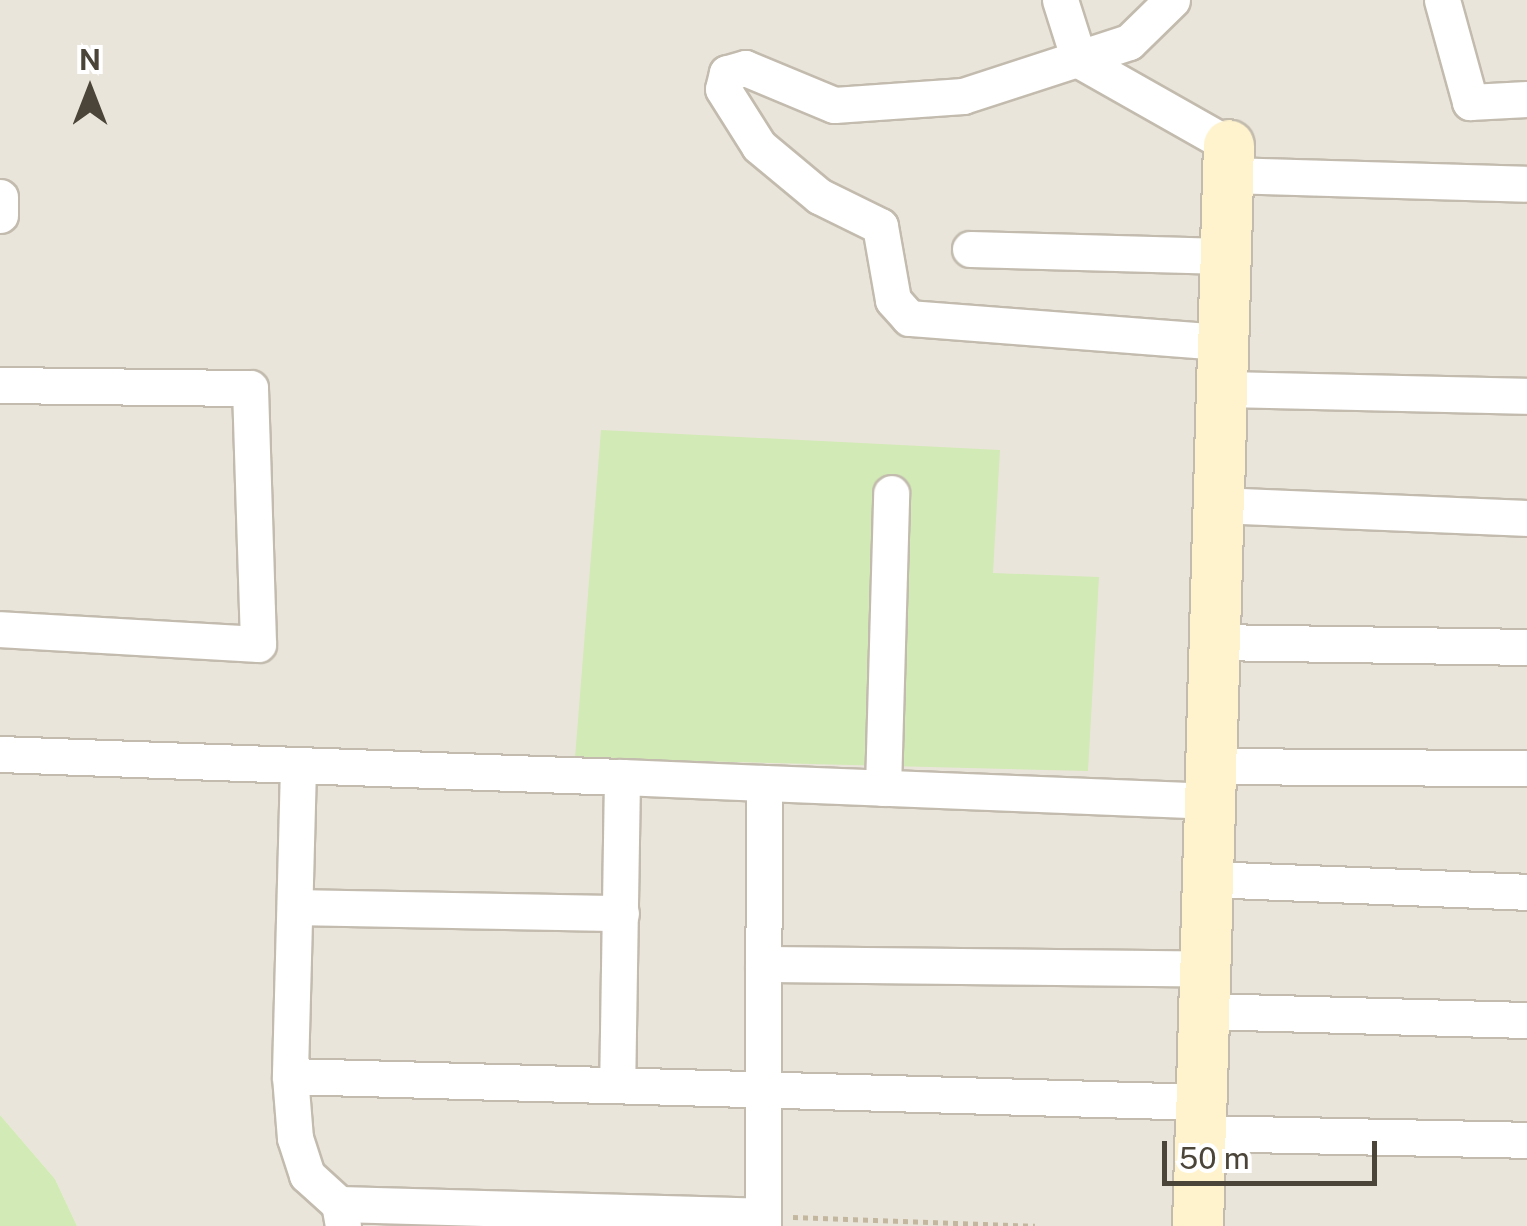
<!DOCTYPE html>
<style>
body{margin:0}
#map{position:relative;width:1527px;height:1226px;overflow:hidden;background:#f6f3ec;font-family:"Public Sans",sans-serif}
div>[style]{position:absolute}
.residential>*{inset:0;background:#eae5da}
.green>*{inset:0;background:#d2eab5}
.path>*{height:5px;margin-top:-2.5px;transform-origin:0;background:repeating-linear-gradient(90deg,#c4b79f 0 5px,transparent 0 10px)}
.roads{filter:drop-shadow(2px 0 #c2bbae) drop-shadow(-2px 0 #c2bbae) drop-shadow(0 2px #c2bbae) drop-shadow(0 -2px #c2bbae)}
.street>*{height:35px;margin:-17.5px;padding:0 17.5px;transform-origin:17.5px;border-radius:17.5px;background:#fff}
.secondary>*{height:50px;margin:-25px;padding:0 25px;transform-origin:25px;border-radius:25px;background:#fff3cd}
span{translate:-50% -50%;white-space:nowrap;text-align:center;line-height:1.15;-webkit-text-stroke:10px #fff;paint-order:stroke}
.north{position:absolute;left:40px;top:40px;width:100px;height:100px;-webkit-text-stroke:8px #fff;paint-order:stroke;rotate:0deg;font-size:28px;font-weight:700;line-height:40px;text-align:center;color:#4b4439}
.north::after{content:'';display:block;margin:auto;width:35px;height:45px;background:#4b4439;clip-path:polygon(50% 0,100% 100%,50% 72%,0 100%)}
.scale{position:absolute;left:1162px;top:1141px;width:215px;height:45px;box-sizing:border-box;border:5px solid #4b4439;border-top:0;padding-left:12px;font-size:30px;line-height:35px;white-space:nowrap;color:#4b4439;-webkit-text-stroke:8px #fff;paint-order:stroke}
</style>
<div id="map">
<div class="residential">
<i style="clip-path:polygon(0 0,1527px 0,1527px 1226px,77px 1226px,55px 1179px,0 1115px)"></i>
</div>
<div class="green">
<i style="clip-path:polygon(601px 430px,1000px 450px,993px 573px,1099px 577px,1088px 771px,575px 758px)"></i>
<i style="clip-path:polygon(0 1115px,55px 1179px,77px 1226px,0 1226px)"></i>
</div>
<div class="path">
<i style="left:793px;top:1217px;width:242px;rotate:2.1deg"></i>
</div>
<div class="roads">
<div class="street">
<i style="left:1060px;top:0;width:63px;rotate:72.4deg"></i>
<i style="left:1079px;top:60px;width:172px;rotate:29.5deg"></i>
<i style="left:1172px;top:0;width:60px;rotate:135.7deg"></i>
<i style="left:1129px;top:42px;width:175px;rotate:162deg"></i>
<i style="left:963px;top:96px;width:129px;rotate:176deg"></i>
<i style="left:834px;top:105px;width:96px;rotate:-157.4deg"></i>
<i style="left:745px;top:68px;width:19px;rotate:164deg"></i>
<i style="left:727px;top:73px;width:16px;rotate:104deg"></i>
<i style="left:723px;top:89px;width:67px;rotate:57.7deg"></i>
<i style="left:759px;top:146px;width:78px;rotate:39.8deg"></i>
<i style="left:819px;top:196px;width:68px;rotate:26.2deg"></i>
<i style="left:880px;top:226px;width:75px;rotate:80deg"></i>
<i style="left:893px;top:300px;width:24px;rotate:48deg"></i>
<i style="left:909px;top:318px;width:315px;rotate:4.4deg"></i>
<i style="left:1442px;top:0;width:106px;rotate:74.6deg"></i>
<i style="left:1470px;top:102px;width:57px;rotate:-3deg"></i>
<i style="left:1228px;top:175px;width:296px;rotate:1.7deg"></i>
<i style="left:0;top:197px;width:18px;rotate:90deg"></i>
<i style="left:970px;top:249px;width:255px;rotate:1.6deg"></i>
<i style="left:0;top:385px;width:250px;rotate:0.7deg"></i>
<i style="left:250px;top:388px;width:256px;rotate:88.2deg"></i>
<i style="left:258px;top:644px;width:258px;rotate:-176.7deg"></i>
<i style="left:1221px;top:389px;width:306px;rotate:1.3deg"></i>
<i style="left:1217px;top:505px;width:310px;rotate:2.4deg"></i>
<i style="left:1213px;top:642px;width:314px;rotate:0.9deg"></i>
<i style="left:0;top:754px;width:622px;rotate:2.12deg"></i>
<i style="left:622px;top:777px;width:305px;rotate:90.9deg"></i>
<i style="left:1210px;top:766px;width:317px;rotate:0.4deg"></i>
<i style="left:298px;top:767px;width:309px;rotate:91.5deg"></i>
<i style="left:290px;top:1076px;width:911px;rotate:1.63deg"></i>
<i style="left:622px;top:777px;width:142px;rotate:2.4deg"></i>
<i style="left:883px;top:788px;width:295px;rotate:-88.4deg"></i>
<i style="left:1207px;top:879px;width:320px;rotate:2.3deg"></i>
<i style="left:297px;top:907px;width:324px;rotate:1.1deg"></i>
<i style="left:763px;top:964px;width:442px;rotate:0.6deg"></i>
<i style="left:1204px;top:1011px;width:323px;rotate:1.6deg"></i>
<i style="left:290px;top:1076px;width:62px;rotate:85.4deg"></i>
<i style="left:295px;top:1138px;width:39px;rotate:72deg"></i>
<i style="left:307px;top:1175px;width:43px;rotate:42.2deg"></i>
<i style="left:1200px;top:1133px;width:327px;rotate:1.2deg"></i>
<i style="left:343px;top:1226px;width:22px;rotate:-100deg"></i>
<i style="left:339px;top:1204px;width:424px;rotate:1.6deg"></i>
<i style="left:763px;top:1226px;width:443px;rotate:-89.9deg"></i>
<i style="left:764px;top:783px;width:445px;rotate:2.3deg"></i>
</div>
<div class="secondary">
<i style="left:1198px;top:1226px;width:1081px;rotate:-88.36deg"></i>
</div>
</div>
<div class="north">N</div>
<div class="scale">50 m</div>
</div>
